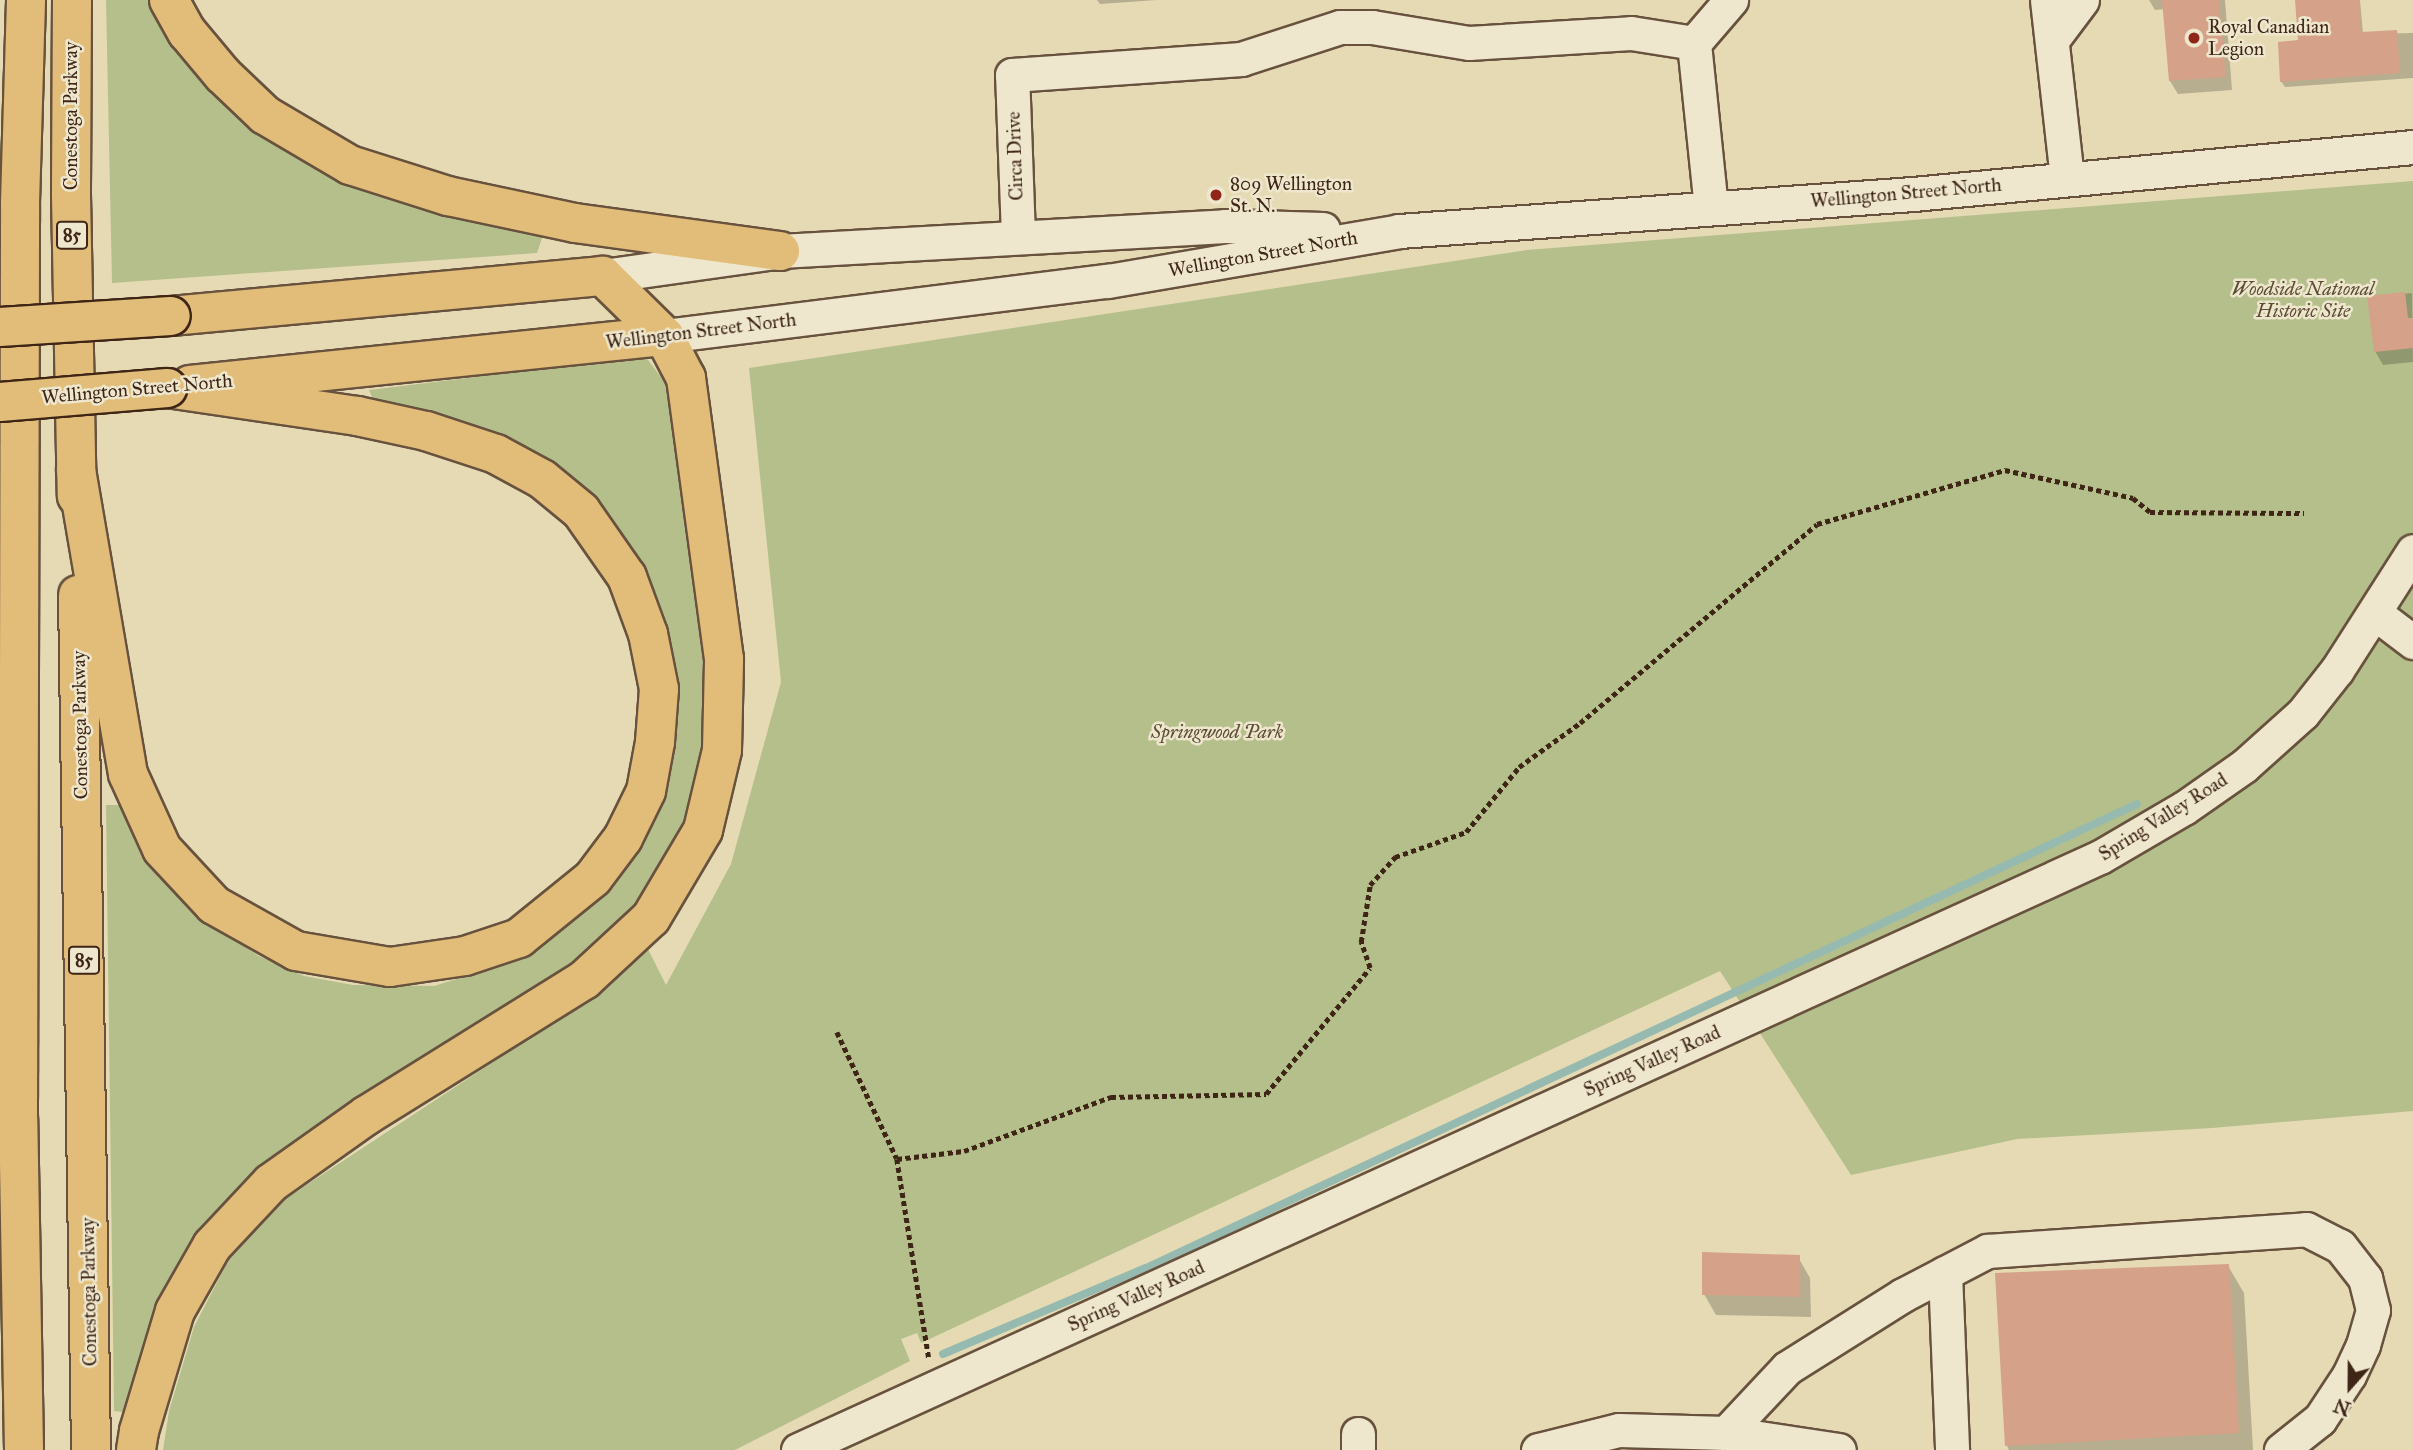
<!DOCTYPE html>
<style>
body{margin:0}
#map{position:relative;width:2413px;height:1450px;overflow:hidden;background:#e5dab4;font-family:"IM FELL Great Primer",serif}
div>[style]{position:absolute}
.green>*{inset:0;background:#b5bf8c}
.shadow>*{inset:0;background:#0003}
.stream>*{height:8px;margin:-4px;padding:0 4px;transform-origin:4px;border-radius:4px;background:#96bab0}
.building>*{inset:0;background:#d5a188}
.path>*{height:4.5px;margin-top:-2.25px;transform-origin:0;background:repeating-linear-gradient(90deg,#3e2516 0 5px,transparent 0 8.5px)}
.roads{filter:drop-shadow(2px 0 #68523e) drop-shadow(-2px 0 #68523e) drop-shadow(0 2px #68523e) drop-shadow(0 -2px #68523e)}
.minor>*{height:33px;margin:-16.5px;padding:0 16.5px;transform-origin:16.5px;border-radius:16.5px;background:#eee7ce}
.major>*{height:38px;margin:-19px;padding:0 19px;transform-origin:19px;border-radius:19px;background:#e2bd7a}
.highway>*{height:38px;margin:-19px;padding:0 19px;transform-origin:19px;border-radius:19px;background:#e2bd7a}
.bridges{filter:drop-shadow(2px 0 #3e2516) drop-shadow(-2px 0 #3e2516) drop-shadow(0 2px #3e2516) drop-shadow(0 -2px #3e2516)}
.major-bridge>*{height:38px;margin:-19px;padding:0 19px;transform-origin:19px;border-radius:19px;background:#e2bd7a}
.dots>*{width:19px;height:19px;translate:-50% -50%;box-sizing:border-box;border:4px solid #eee7ce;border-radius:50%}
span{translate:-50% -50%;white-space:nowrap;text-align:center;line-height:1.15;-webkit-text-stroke:5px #eee7ce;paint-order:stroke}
.shield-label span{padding:2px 5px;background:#eee7ce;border:2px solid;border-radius:5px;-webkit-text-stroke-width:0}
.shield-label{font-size:18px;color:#3e2516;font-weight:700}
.poi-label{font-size:19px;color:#3e2516}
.left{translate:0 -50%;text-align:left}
.street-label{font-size:19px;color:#3e2516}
.park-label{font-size:19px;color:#5c4c34;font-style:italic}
.north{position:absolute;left:2315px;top:1352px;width:70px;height:70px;-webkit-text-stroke:5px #eee7ce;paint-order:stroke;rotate:201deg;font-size:19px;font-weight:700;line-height:28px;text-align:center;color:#3e2516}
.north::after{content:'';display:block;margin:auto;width:24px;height:32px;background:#3e2516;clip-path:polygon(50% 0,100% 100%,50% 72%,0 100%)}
</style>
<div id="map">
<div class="green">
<i style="clip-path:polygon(106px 0,155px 0,252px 123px,289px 152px,338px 177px,544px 232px,537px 253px,112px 283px)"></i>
<i style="clip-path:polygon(2413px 181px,2413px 1111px,2212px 1128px,2017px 1139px,1851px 1175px,1720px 971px,921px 1343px,917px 1333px,901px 1339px,910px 1361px,735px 1450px,163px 1450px,169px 1411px,194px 1327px,231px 1255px,276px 1205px,595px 995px,648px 949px,666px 985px,731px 864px,781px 682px,749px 368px,1527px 250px)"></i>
<i style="clip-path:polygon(645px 356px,664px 381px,675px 414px,713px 715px,688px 828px,655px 888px,594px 954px,242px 1194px,133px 1413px,114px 1411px,106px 805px,121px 805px,179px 894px,217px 929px,259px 956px,304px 976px,353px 985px,434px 986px,517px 960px,561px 931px,605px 891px,675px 737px,674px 664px,657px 602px,627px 541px,590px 498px,377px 409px,369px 390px)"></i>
</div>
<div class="shadow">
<i style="clip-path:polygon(1097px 0,1157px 0,1100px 4px)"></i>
<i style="clip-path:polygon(2149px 0,2225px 0,2232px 90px,2178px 94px,2170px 81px,2165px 9px,2155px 10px)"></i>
<i style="clip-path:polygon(2296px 0,2360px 0,2363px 34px,2413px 33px,2413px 78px,2285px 87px,2281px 81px,2299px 42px)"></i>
<i style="clip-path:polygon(2412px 293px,2413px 362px,2383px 365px,2375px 351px,2369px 297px)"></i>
<i style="clip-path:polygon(1798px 1257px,1810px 1278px,1811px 1317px,1716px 1315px,1704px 1294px)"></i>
<i style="clip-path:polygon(2228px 1266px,2244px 1293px,2253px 1450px,2009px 1450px,2007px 1446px)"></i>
</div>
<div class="stream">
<i style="left:943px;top:1354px;width:220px;rotate:-23deg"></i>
<i style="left:1146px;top:1268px;width:1094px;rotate:-25.09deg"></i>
</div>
<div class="building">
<i style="clip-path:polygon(2162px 0,2219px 0,2226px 77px,2169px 81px)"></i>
<i style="clip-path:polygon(2295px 0,2359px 0,2361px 32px,2397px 30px,2400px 73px,2280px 82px,2278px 42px,2298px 40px)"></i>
<i style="clip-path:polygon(2405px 292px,2408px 318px,2413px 318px,2413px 348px,2374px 352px,2367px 296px)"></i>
<i style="clip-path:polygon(1702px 1252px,1800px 1255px,1800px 1297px,1702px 1295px)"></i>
<i style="clip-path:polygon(2229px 1264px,2239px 1433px,2005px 1446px,1995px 1273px)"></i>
</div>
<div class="path">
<i style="left:837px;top:1032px;width:140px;rotate:64.7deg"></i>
<i style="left:897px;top:1159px;width:67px;rotate:-6.8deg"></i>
<i style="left:964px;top:1151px;width:157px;rotate:-20.2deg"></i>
<i style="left:1111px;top:1097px;width:155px;rotate:-1.1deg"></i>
<i style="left:1266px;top:1094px;width:163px;rotate:-50.5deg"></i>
<i style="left:1370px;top:968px;width:28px;rotate:-109deg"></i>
<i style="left:1361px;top:942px;width:58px;rotate:-81deg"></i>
<i style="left:1370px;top:885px;width:38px;rotate:-48deg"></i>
<i style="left:1395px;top:857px;width:75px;rotate:-19.4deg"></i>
<i style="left:1466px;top:832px;width:84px;rotate:-50.8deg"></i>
<i style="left:1519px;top:767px;width:75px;rotate:-35.8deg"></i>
<i style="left:1580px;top:723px;width:309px;rotate:-40deg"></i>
<i style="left:1817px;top:524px;width:196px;rotate:-16deg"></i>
<i style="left:2005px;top:470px;width:131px;rotate:12.3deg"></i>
<i style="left:2133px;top:498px;width:22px;rotate:39deg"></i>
<i style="left:2150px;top:512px;width:154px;rotate:0.4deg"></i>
<i style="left:897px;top:1159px;width:202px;rotate:80.9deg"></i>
</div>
<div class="roads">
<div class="minor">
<i style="left:2047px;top:0;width:180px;rotate:83.6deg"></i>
<i style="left:2052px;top:40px;width:50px;rotate:-53.1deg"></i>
<i style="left:1711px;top:208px;width:166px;rotate:-95.9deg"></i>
<i style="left:1694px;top:43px;width:57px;rotate:-49.3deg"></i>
<i style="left:1018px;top:236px;width:161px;rotate:-92.1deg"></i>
<i style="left:1012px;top:75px;width:230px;rotate:-4deg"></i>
<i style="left:1241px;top:59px;width:104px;rotate:-17.9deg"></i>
<i style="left:1340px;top:27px;width:32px"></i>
<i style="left:1372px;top:27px;width:98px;rotate:9.4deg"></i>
<i style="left:1469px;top:43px;width:162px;rotate:-3.5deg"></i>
<i style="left:1631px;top:33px;width:64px;rotate:9deg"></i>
<i style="left:603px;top:276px;width:179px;rotate:-8deg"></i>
<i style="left:780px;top:251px;width:446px;rotate:-3.2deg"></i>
<i style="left:1225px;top:226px;width:98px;rotate:1.8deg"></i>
<i style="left:664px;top:336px;width:447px;rotate:-7.1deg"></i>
<i style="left:1108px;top:281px;width:295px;rotate:-9.7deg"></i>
<i style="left:1399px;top:231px;width:515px;rotate:-4.12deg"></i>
<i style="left:1913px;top:194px;width:502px;rotate:-5.37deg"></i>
<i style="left:2375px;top:613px;width:48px;rotate:37.3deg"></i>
<i style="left:1945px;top:1273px;width:177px;rotate:87.7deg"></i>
<i style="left:1726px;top:1433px;width:89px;rotate:-46.8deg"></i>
<i style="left:1787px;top:1368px;width:137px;rotate:-32.2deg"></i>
<i style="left:1903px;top:1295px;width:95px;rotate:-27.6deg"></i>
<i style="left:1987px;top:1251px;width:320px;rotate:-3.9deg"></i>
<i style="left:2306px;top:1229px;width:38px;rotate:27deg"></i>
<i style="left:2340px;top:1246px;width:41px;rotate:52deg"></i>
<i style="left:2365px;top:1278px;width:33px;rotate:76deg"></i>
<i style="left:2373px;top:1310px;width:36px;rotate:106deg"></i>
<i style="left:2363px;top:1345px;width:33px;rotate:115deg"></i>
<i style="left:2349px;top:1375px;width:53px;rotate:123.4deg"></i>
<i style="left:2320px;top:1419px;width:50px;rotate:141.5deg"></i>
<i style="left:1358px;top:1434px;width:16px;rotate:90deg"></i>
<i style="left:798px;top:1450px;width:1431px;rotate:-24.49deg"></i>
<i style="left:2100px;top:857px;width:97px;rotate:-30.3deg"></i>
<i style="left:2184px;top:808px;width:73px;rotate:-35deg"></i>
<i style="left:2244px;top:766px;width:79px;rotate:-41.9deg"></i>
<i style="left:2303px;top:713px;width:55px;rotate:-51.7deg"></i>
<i style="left:2337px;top:670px;width:141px;rotate:-57.4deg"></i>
<i style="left:1538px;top:1450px;width:83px;rotate:-13.9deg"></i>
<i style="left:1619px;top:1430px;width:107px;rotate:1.6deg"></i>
<i style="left:1726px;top:1433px;width:114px;rotate:8.6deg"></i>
</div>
<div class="major">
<i style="left:171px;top:316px;width:434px;rotate:-5.3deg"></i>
<i style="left:190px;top:385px;width:477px;rotate:-5.9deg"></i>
</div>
<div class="highway">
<i style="left:72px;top:0;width:195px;rotate:90.3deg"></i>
<i style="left:71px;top:195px;width:301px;rotate:88.9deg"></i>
<i style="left:169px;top:0;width:37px;rotate:61deg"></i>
<i style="left:187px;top:32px;width:56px;rotate:50.1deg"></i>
<i style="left:223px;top:75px;width:58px;rotate:43.6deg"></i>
<i style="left:265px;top:115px;width:99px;rotate:30.5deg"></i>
<i style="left:350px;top:165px;width:103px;rotate:17.6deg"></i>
<i style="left:448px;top:196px;width:130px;rotate:12deg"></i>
<i style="left:575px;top:223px;width:207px;rotate:7.8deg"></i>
<i style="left:76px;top:470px;width:308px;rotate:80.3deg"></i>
<i style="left:128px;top:774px;width:82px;rotate:65.6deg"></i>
<i style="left:162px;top:849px;width:76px;rotate:47.1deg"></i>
<i style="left:214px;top:905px;width:94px;rotate:29.3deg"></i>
<i style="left:296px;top:951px;width:95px;rotate:9.7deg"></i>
<i style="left:390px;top:967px;width:76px;rotate:-8.3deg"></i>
<i style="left:465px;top:956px;width:57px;rotate:-18.4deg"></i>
<i style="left:519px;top:938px;width:95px;rotate:-39deg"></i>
<i style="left:593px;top:878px;width:50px;rotate:-53.1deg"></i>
<i style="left:623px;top:838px;width:52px;rotate:-63.9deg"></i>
<i style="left:646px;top:791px;width:50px;rotate:-79.6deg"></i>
<i style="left:655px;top:742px;width:53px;rotate:-85.7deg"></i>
<i style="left:659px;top:689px;width:56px;rotate:-101.3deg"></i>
<i style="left:648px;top:634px;width:61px;rotate:-110.2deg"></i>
<i style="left:627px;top:577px;width:80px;rotate:-124.9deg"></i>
<i style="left:581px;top:511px;width:50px;rotate:-140.6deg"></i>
<i style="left:542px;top:479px;width:52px;rotate:-151.5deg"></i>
<i style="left:496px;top:454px;width:74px;rotate:-161.8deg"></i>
<i style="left:426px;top:431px;width:71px;rotate:-167.7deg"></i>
<i style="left:357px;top:416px;width:192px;rotate:-171.6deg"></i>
<i style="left:78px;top:595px;width:855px;rotate:89.13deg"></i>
<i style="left:24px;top:1450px;width:332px;rotate:-91deg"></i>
<i style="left:18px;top:1118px;width:915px;rotate:-89.87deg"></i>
<i style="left:20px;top:203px;width:203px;rotate:-88.3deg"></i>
<i style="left:136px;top:1450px;width:19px;rotate:-81deg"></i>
<i style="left:139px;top:1431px;width:125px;rotate:-73.3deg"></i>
<i style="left:175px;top:1311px;width:75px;rotate:-60.4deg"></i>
<i style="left:212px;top:1246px;width:86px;rotate:-46.9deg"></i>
<i style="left:271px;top:1183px;width:118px;rotate:-35.3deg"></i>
<i style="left:367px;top:1115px;width:256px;rotate:-31.9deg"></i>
<i style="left:584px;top:980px;width:91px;rotate:-42.8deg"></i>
<i style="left:651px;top:918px;width:102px;rotate:-59.4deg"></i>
<i style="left:703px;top:830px;width:82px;rotate:-76.6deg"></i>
<i style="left:722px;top:750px;width:91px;rotate:-88.7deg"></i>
<i style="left:724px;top:659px;width:284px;rotate:-97.7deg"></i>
<i style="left:686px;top:378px;width:47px;rotate:-117.6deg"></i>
<i style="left:664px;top:336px;width:86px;rotate:-135.5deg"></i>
</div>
</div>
<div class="bridges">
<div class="major-bridge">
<i style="left:0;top:327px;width:171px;rotate:-3.7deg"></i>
<i style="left:0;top:402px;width:168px;rotate:-4.8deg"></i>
</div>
</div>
<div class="dots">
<i style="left:2194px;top:38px;background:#8f2418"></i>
<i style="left:1216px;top:195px;background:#8f2418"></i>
</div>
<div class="shield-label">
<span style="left:72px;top:235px">85</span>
<span style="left:84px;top:960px">85</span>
</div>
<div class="poi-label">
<span class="left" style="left:2208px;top:38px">Royal Canadian<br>Legion</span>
<span class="left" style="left:1230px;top:195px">809 Wellington<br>St. N.</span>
</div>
<div class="street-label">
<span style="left:71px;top:116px;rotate:-90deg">Conestoga Parkway</span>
<span style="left:1015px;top:156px;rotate:-92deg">Circa Drive</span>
<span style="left:1906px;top:193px;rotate:-5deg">Wellington Street North</span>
<span style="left:1263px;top:254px;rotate:-10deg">Wellington Street North</span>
<span style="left:701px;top:331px;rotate:-7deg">Wellington Street North</span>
<span style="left:137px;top:389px;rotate:-5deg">Wellington Street North</span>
<span style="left:80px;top:725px;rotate:-91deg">Conestoga Parkway</span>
<span style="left:2163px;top:817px;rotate:-32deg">Spring Valley Road</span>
<span style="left:1652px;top:1061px;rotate:-24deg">Spring Valley Road</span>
<span style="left:89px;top:1292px;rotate:-91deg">Conestoga Parkway</span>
<span style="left:1136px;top:1296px;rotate:-24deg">Spring Valley Road</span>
</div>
<div class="park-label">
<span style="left:2303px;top:300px">Woodside National<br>Historic Site</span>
<span style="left:1217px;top:732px">Springwood Park</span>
</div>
<div class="north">N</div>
</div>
